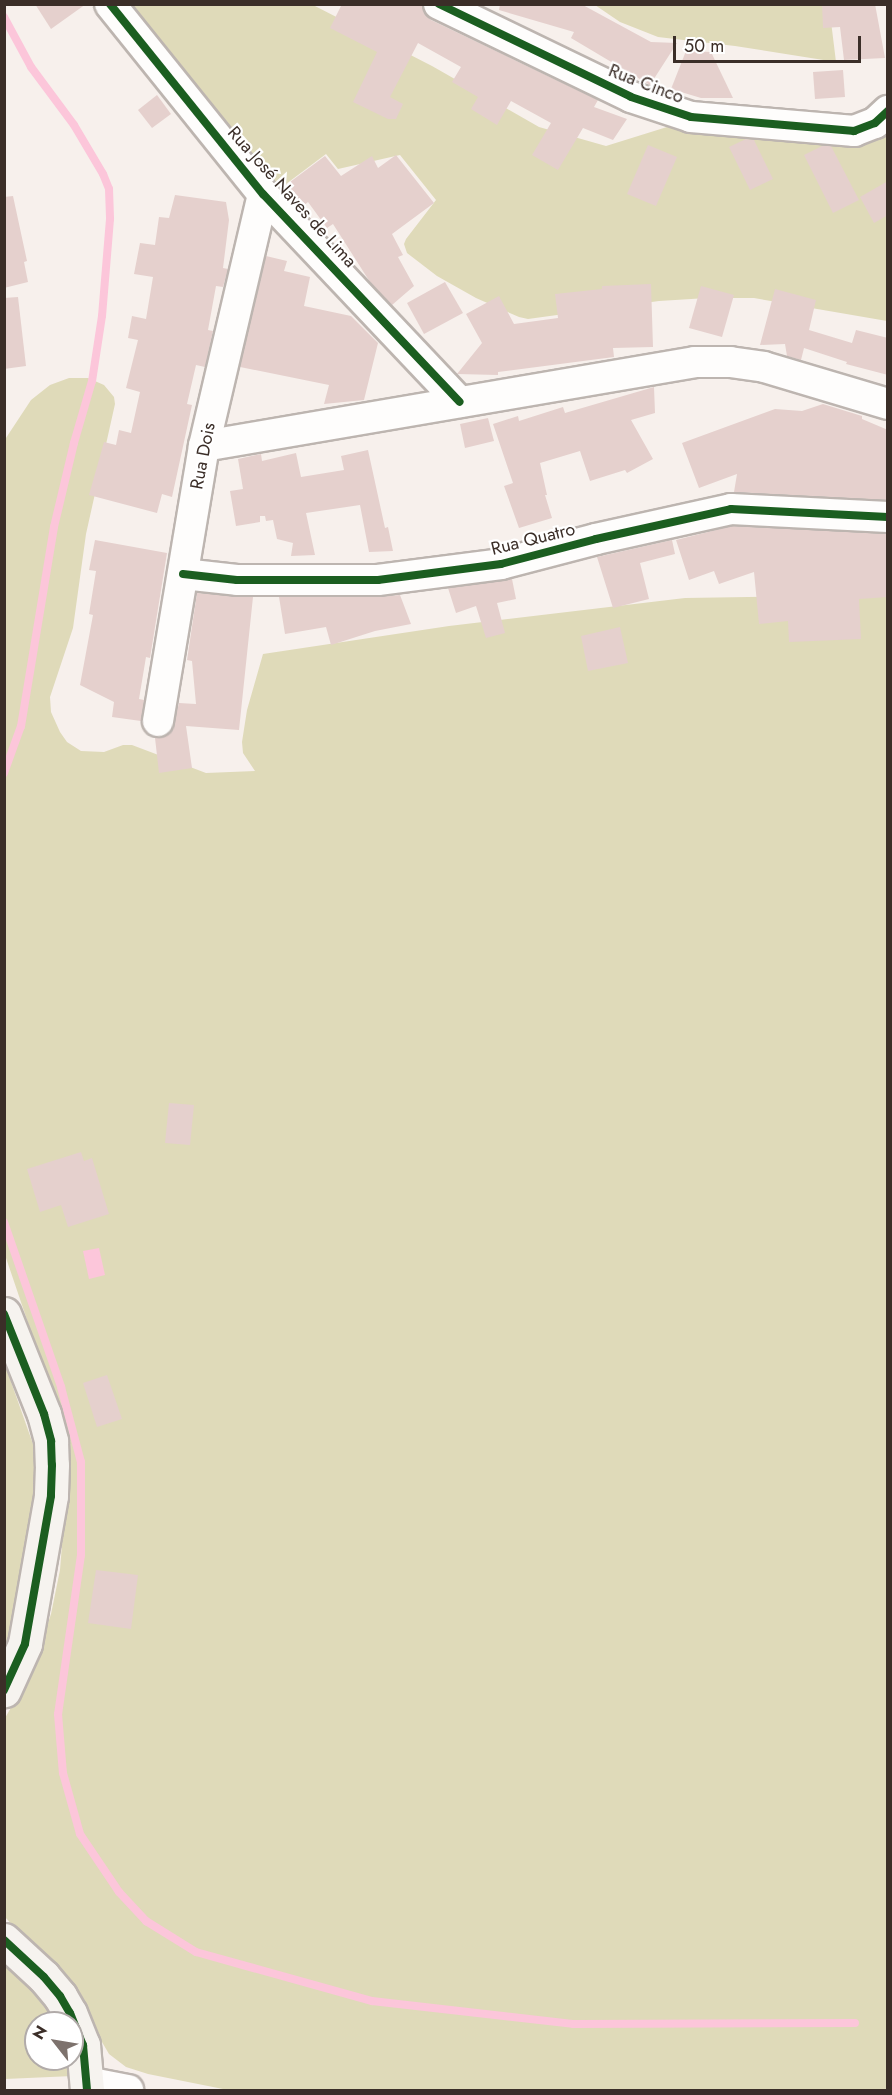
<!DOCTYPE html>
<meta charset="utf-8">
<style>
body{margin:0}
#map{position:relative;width:892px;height:2095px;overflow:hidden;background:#f7f0ec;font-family:Jost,sans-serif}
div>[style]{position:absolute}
.green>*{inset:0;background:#dfdab9}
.water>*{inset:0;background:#fcc6da}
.stream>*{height:8px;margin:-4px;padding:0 4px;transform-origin:4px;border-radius:4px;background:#fcc6da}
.building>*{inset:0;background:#e5d0cd}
.roads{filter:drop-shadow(2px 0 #bdb5b0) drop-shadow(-2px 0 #bdb5b0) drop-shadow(0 2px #bdb5b0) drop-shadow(0 -2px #bdb5b0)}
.street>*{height:30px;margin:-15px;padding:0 15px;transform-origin:15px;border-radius:15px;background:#fefdfc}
.secondary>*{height:33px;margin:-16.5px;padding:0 16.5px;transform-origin:16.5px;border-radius:16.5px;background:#f6f3ef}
.cycleway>*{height:8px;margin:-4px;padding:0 4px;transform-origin:4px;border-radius:4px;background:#1b5e20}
span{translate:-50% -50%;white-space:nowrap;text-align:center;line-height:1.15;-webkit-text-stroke:4.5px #fff;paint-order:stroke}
.street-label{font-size:18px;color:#3b2e28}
.frame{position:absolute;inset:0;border:6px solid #3b2e28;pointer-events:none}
.north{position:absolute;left:24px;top:2011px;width:60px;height:60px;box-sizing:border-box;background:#fff;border:2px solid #b1aba9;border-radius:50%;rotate:301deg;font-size:16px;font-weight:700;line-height:24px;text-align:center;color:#3b2e28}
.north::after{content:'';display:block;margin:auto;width:21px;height:27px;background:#7d726d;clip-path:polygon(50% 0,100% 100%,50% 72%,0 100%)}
.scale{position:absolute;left:673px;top:36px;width:188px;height:27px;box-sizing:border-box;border:3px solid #3b2e28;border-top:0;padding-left:8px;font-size:18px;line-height:21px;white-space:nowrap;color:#3b2e28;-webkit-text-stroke:4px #fff;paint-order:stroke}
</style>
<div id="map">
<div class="green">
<i style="clip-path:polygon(124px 5px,313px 5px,432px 66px,539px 127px,606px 146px,667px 127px,846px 146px,865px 144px,887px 132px,887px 321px,754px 298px,707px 298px,659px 301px,528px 319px,519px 317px,476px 298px,437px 276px,407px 253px,404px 244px,406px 239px,436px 200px,400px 155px,338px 169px,326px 154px,278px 190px)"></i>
<i style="clip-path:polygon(595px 5px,829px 5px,836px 62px,735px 46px,658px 37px,620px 22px)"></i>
<i style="clip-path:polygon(69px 378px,88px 378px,104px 385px,114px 397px,115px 404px,86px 534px,73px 628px,50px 697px,51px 712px,60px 732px,67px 742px,81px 751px,104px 752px,123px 745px,132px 745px,206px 773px,255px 771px,243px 753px,242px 742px,247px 710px,263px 654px,449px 626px,685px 598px,887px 595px,887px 2090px,228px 2090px,148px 2074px,126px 2067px,109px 2054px,71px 1989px,5px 1917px,5px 1718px,32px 1671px,51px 1614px,60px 1570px,69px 1457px,61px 1420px,4px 1252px,4px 441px,31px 400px,50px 385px)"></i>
<i style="clip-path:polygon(4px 1362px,33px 1444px,36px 1479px,33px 1516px,13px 1623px,5px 1647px)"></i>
<i style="clip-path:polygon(5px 1962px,29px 1982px,62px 2023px,36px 2023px,36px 2059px,72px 2059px,73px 2076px,5px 2079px)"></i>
</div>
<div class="water">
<i style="clip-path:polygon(99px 1248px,105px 1275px,89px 1279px,83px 1251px)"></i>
</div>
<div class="stream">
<i style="left:4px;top:17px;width:57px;rotate:61.6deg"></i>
<i style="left:31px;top:67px;width:72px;rotate:53.4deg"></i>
<i style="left:74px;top:125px;width:57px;rotate:59.4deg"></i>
<i style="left:103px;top:174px;width:16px;rotate:68deg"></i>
<i style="left:109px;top:189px;width:30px;rotate:88deg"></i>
<i style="left:110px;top:219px;width:97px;rotate:94.7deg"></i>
<i style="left:102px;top:316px;width:66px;rotate:98.7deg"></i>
<i style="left:92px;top:381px;width:65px;rotate:106.2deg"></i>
<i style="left:74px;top:443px;width:86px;rotate:103.4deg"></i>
<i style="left:54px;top:527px;width:202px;rotate:99.4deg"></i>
<i style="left:21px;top:726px;width:50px;rotate:109.9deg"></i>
<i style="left:4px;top:1222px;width:175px;rotate:70.9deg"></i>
<i style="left:61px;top:1387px;width:78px;rotate:75.1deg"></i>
<i style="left:81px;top:1462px;width:93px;rotate:90deg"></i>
<i style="left:81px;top:1555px;width:161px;rotate:98.2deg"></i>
<i style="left:58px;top:1714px;width:59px;rotate:85.2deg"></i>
<i style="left:63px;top:1773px;width:63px;rotate:74.4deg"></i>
<i style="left:80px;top:1834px;width:70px;rotate:56.1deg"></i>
<i style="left:119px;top:1892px;width:40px;rotate:47deg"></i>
<i style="left:146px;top:1921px;width:59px;rotate:31.8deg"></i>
<i style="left:196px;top:1952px;width:183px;rotate:15.6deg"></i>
<i style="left:372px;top:2001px;width:202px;rotate:6.5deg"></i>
<i style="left:573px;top:2024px;width:282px;rotate:-0.2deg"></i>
</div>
<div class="building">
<i style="clip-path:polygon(35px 4px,86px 4px,51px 29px)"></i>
<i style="clip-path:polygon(342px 4px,422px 4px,424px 13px,431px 20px,598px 100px,594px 107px,627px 119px,613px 140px,583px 128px,558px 170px,532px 155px,551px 123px,511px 101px,497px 125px,471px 109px,478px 97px,452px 82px,461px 67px,418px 43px,390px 97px,403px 104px,396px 119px,388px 119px,353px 102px,377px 52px,330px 28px)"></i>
<i style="clip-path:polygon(500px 4px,581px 4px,651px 42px,677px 43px,650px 85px,571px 38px,574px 32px,499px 10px)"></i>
<i style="clip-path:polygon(822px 4px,875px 4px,885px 58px,844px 60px,840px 27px,823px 28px)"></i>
<i style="clip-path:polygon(686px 51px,711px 52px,733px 98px,701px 98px,671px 89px)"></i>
<i style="clip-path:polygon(843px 70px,845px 97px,815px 99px,813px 72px)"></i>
<i style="clip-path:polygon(157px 95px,171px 114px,152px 128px,138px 110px)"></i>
<i style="clip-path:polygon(746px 139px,754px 140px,773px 179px,750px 190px,729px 147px)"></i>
<i style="clip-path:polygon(648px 145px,677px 157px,656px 206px,627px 194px)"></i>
<i style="clip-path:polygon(822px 146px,831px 146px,859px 200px,833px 213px,804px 155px)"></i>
<i style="clip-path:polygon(396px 155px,434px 203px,392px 234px,403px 255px,398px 257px,414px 286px,392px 305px,370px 282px,333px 224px,327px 228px,308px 202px,302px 207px,286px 185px,325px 156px,341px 176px,372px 156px,378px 168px)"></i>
<i style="clip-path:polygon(888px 181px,888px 215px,874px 223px,860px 197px)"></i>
<i style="clip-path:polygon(175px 195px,226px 202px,229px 220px,223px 268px,228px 269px,223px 287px,216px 286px,208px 330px,213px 331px,205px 367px,196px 365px,187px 404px,192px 405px,172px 497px,162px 494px,157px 513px,89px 495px,104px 442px,116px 445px,119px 430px,131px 433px,140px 392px,126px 388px,138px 340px,128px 338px,132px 316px,146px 319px,153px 277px,134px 274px,140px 243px,155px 245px,159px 217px,169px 218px)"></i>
<i style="clip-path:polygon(13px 196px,27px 261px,24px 262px,28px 282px,4px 288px,4px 197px)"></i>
<i style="clip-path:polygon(266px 256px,287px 261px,284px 271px,310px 277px,304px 306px,351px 316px,378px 343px,364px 400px,324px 404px,329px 385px,240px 367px)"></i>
<i style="clip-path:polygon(445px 282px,463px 313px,424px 334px,407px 303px)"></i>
<i style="clip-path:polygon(651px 284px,653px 347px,613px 348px,614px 357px,498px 372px,498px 375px,457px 374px,482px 343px,466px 314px,499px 296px,514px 324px,558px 318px,555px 294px,602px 289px,602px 286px)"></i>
<i style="clip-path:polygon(701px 286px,734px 295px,722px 337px,689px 328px)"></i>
<i style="clip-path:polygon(775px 289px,816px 300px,809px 330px,852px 343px,856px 330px,888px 338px,888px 375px,846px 364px,847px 362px,804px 348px,801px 360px,787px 356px,785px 344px,760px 345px)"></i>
<i style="clip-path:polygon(18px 297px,26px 366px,4px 369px,4px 298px)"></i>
<i style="clip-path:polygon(654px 387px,655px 413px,631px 420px,653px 459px,627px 473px,625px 470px,590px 481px,580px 451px,540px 463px,547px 495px,545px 495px,552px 518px,519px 528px,504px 486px,513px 483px,493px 424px,518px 416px,519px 421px,563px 407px,565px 413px)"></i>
<i style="clip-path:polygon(823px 404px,862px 416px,862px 419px,888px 430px,888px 500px,734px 492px,737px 474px,699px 488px,682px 443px,775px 409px,802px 411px)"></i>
<i style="clip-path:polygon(488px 418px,494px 441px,465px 448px,460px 424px)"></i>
<i style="clip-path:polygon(368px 450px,385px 528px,388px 527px,393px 551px,369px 552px,360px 505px,306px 513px,315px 555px,291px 556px,293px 543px,277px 539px,273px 520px,266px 521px,265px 516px,260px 516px,260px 522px,236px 526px,230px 491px,243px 489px,238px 459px,261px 454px,262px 461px,296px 453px,301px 477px,344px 470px,341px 456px)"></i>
<i style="clip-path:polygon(732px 526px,888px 534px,888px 597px,859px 599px,861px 639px,789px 642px,788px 621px,759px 624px,754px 572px,719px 584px,714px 571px,689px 580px,676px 540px)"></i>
<i style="clip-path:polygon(95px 540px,167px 553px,150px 658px,146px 657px,139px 699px,144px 700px,141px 721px,112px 717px,114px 702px,80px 685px,93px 615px,89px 614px,96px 571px,89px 570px)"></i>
<i style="clip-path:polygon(672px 540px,675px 554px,640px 563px,649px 599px,613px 608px,597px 557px)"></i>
<i style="clip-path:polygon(512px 579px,516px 599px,497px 603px,505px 633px,486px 638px,476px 606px,456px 613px,448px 588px)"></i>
<i style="clip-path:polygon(197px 593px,253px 597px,239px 730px,186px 726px,192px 768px,159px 773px,155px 738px,163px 737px,172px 731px,179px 703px,196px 704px,192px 661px,187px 660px)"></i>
<i style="clip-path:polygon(400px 595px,411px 624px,375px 631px,331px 645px,326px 627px,285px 634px,279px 597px,378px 597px)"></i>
<i style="clip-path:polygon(620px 627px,628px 663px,588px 671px,581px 636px)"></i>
<i style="clip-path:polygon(169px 1103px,194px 1105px,190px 1145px,165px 1143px)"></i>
<i style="clip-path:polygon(81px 1152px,84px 1161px,92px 1158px,109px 1214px,68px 1227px,61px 1205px,40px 1212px,27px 1169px)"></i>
<i style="clip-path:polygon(107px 1375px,122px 1419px,97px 1427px,83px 1383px)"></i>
<i style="clip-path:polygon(96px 1570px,138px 1575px,131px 1629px,88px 1623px)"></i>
</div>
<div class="roads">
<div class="street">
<i style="left:110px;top:4px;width:244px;rotate:51.2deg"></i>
<i style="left:263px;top:194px;width:286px;rotate:46.6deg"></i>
<i style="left:439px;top:4px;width:213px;rotate:25.8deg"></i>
<i style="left:631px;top:97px;width:63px;rotate:18.4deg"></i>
<i style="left:691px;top:117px;width:164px;rotate:4.9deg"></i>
<i style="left:854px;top:131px;width:22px;rotate:-21deg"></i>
<i style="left:875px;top:123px;width:18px;rotate:-43deg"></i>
<i style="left:204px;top:446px;width:498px;rotate:-9.7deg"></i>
<i style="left:695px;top:362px;width:35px"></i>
<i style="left:730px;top:362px;width:34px;rotate:8deg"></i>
<i style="left:764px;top:367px;width:129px;rotate:16.6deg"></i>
<i style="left:183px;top:574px;width:54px;rotate:6.3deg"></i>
<i style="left:237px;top:580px;width:141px"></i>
<i style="left:378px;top:580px;width:124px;rotate:-7.4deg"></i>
<i style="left:501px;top:564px;width:98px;rotate:-14.7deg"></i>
<i style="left:596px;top:539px;width:138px;rotate:-12.5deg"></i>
<i style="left:731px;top:509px;width:157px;rotate:2.9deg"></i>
<i style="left:158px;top:721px;width:279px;rotate:-80.5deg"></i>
<i style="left:204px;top:446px;width:259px;rotate:-76.8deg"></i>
<i style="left:87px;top:2082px;width:42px;rotate:11deg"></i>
</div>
<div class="secondary">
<i style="left:4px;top:1314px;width:108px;rotate:68.2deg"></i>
<i style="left:44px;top:1414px;width:28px;rotate:75deg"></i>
<i style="left:51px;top:1441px;width:24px;rotate:88deg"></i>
<i style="left:52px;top:1465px;width:31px;rotate:92deg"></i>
<i style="left:51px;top:1496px;width:150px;rotate:100deg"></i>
<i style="left:25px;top:1644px;width:51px;rotate:114.5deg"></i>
<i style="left:4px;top:1940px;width:54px;rotate:42.8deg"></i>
<i style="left:44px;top:1977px;width:25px;rotate:50deg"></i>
<i style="left:60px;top:1996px;width:20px;rotate:60deg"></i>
<i style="left:70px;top:2013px;width:35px;rotate:68deg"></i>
<i style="left:83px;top:2045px;width:45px;rotate:84.9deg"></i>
</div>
</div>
<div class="cycleway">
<i style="left:110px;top:4px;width:244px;rotate:51.2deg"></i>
<i style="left:263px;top:194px;width:286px;rotate:46.6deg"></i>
<i style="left:439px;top:4px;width:213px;rotate:25.8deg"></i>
<i style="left:631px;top:97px;width:63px;rotate:18.4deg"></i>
<i style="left:691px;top:117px;width:164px;rotate:4.9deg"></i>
<i style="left:854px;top:131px;width:22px;rotate:-21deg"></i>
<i style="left:875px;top:123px;width:18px;rotate:-43deg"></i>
<i style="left:183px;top:574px;width:54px;rotate:6.3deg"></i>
<i style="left:237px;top:580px;width:141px"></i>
<i style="left:378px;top:580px;width:124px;rotate:-7.4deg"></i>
<i style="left:501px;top:564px;width:98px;rotate:-14.7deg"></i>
<i style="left:596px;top:539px;width:138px;rotate:-12.5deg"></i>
<i style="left:731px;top:509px;width:157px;rotate:2.9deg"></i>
<i style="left:4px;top:1314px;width:108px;rotate:68.2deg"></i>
<i style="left:44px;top:1414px;width:28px;rotate:75deg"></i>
<i style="left:51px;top:1441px;width:24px;rotate:88deg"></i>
<i style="left:52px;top:1465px;width:31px;rotate:92deg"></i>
<i style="left:51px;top:1496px;width:150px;rotate:100deg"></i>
<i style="left:25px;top:1644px;width:51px;rotate:114.5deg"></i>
<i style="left:4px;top:1940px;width:54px;rotate:42.8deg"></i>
<i style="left:44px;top:1977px;width:25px;rotate:50deg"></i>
<i style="left:60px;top:1996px;width:20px;rotate:60deg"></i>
<i style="left:70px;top:2013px;width:35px;rotate:68deg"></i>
<i style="left:83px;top:2045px;width:45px;rotate:84.9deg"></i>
</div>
<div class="street-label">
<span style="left:646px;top:84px;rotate:21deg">Rua Cinco</span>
<span style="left:292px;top:197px;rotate:48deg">Rua José Naves de Lima</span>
<span style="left:203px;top:456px;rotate:-79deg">Rua Dois</span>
<span style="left:533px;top:539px;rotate:-14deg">Rua Quatro</span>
</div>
<div class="frame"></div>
<div class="north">N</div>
<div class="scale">50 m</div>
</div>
